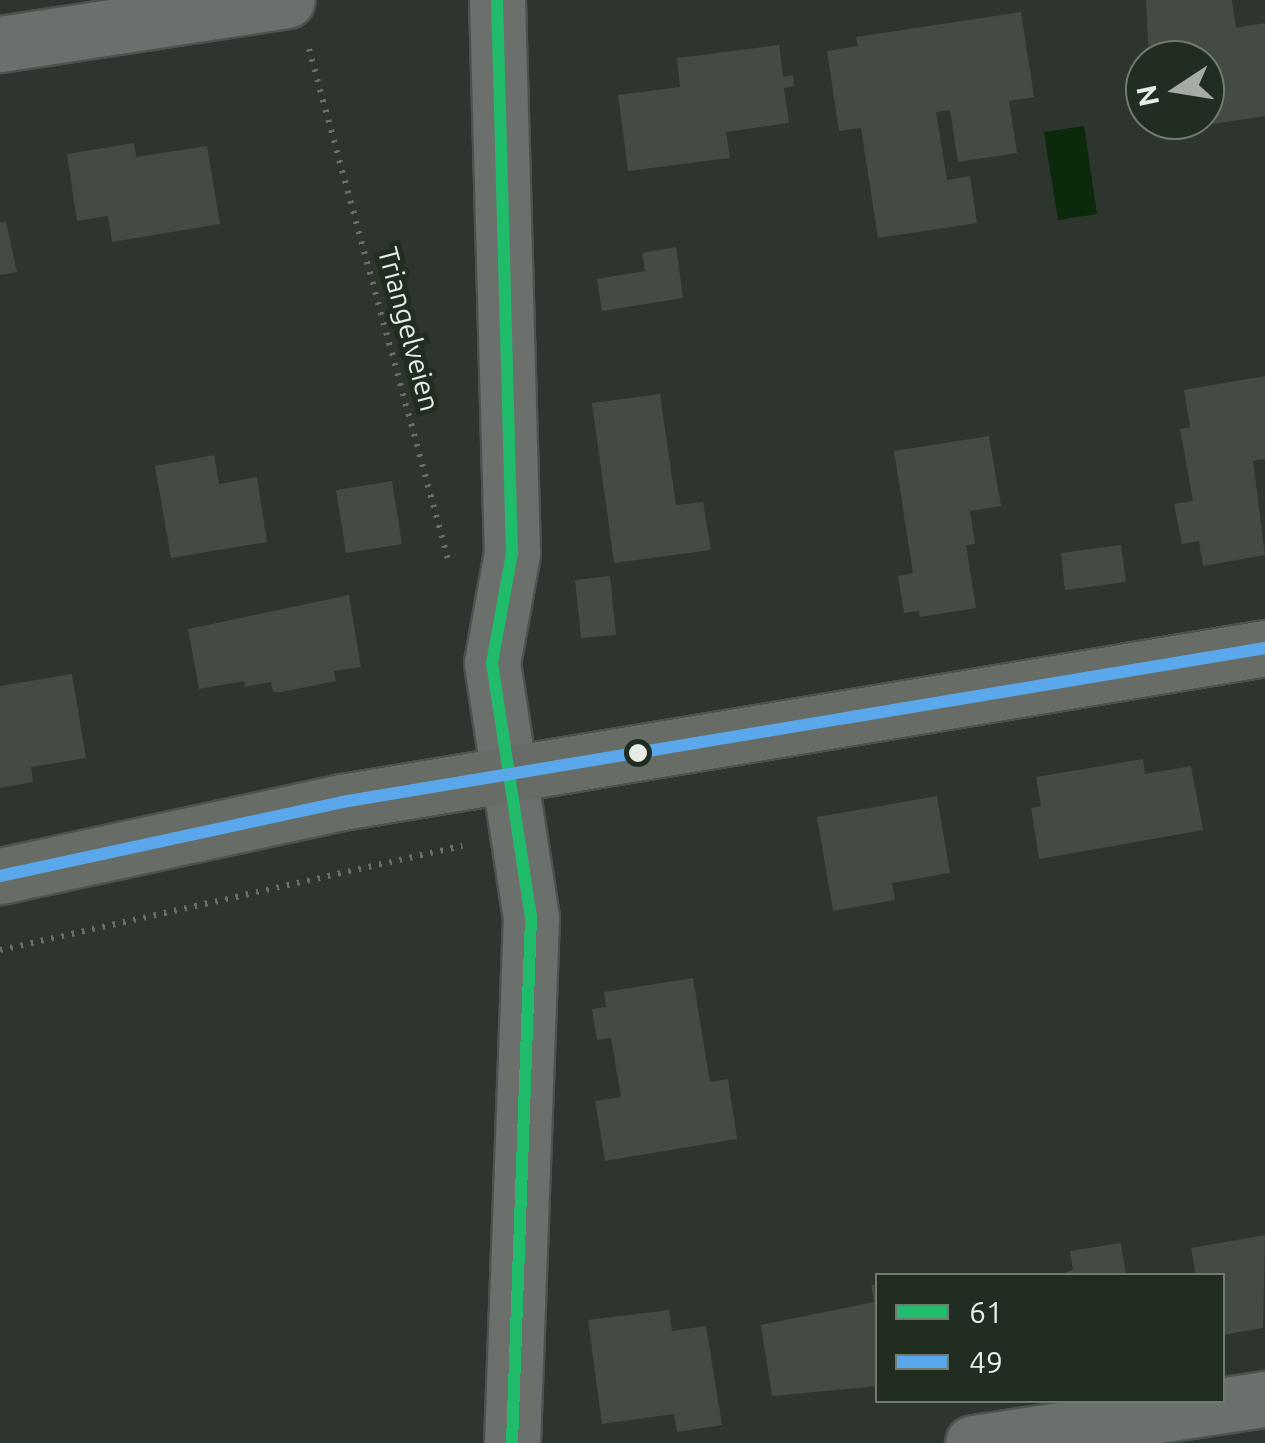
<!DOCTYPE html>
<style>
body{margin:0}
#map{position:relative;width:1265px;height:1443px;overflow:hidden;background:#2e342e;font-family:Ubuntu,sans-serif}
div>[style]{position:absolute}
.water>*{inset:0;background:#0b2a0b}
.building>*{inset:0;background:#444a44}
.path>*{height:6px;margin-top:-3px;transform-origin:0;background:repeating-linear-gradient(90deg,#6a6e6a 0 2.5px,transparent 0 10.5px)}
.roads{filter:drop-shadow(2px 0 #4c524c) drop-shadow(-2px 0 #4c524c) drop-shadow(0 2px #4c524c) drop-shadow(0 -2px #4c524c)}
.street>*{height:55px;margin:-27.5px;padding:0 27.5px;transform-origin:27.5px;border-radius:27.5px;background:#6c706c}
.secondary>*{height:55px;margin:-27.5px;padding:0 27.5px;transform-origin:27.5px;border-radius:27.5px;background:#676d66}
.bus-1>*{height:12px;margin:-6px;padding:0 6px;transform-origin:6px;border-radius:6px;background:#20bc6c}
.bus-2>*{height:12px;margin:-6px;padding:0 6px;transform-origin:6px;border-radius:6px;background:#5aa8eb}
.dots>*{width:28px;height:28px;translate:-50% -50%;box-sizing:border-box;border:5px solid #222d21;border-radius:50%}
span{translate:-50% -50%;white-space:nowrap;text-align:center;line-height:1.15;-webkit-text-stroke:10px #222d21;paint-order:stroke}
.street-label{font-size:28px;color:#e6ede5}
.legend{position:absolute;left:875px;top:1273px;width:350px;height:130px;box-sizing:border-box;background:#222d21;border:2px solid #707a6f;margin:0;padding:12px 18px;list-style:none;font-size:30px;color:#e6ede5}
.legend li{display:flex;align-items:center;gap:20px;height:50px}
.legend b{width:50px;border:2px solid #707a6f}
.north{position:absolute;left:1125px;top:40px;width:100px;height:100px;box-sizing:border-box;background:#222d21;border:2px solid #707a6f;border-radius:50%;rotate:258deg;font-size:28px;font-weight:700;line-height:40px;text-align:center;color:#e6ede5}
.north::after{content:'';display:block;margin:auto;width:35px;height:45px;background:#a6aca5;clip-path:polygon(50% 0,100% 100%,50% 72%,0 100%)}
</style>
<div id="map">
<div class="water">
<i style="clip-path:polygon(1084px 126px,1097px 214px,1058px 220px,1044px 132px)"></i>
</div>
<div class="building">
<i style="clip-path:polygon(1146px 0,1232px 0,1236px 28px,1265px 23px,1265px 116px,1160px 132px,1158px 120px,1205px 120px,1205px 60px,1149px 60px)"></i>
<i style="clip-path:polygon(1021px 12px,1034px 97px,1009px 101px,1017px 153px,958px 162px,950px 110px,936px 112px,947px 180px,970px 176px,977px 223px,878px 238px,861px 128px,839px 131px,827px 51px,858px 46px,856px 37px)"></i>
<i style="clip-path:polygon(779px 45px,783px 77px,793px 75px,794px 86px,784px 88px,789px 123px,726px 132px,730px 158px,628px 171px,618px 95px,680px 87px,677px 58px)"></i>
<i style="clip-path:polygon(134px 143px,136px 157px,207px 146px,220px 224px,112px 242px,108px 216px,77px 221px,67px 154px)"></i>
<i style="clip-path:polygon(6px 222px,17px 272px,0 275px,0 223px)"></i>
<i style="clip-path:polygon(676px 247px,683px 298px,602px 311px,597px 279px,645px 271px,642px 253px)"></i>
<i style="clip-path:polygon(1265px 376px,1265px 459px,1253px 461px,1265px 555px,1203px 566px,1199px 541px,1182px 544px,1174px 504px,1193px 501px,1180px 429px,1190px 427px,1184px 390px)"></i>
<i style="clip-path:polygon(660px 394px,676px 505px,703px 502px,711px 550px,614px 563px,592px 403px)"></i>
<i style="clip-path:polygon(989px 436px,1001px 506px,970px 511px,975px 544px,966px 545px,976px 608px,920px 617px,919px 611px,904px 613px,898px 576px,913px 573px,894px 451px)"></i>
<i style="clip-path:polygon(214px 455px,219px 484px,257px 477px,267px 542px,171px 558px,155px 466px)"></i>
<i style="clip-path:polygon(392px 481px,402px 544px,346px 553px,336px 490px)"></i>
<i style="clip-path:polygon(1121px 545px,1126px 582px,1065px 590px,1061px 553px)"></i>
<i style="clip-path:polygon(610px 576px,616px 635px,581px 638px,575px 580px)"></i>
<i style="clip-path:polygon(349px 595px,361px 667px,334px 671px,336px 681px,281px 692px,273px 692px,271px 682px,245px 687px,244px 681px,199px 689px,188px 629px)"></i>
<i style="clip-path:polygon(72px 674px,86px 758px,31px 767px,33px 782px,0 788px,0 686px)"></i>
<i style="clip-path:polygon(1143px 759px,1145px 774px,1191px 766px,1203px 830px,1039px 859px,1031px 808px,1041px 806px,1036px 777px)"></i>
<i style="clip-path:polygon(937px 796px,950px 873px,892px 883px,895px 900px,833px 911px,817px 817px)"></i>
<i style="clip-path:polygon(693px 978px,710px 1082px,728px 1079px,737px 1139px,605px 1161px,595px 1101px,621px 1097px,611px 1038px,597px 1040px,592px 1009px,606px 1007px,604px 992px)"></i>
<i style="clip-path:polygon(1265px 1235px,1263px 1328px,1222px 1335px,1222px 1276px,1196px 1276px,1191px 1248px)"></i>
<i style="clip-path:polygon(1121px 1243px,1126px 1276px,1054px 1276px,1073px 1270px,1070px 1251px)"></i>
<i style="clip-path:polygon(878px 1284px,878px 1386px,772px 1396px,761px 1325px,874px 1302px,871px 1285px)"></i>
<i style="clip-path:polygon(669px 1310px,672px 1331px,706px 1326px,722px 1425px,677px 1432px,674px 1414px,602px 1424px,588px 1320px)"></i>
</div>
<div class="path">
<i style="left:309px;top:49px;width:533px;rotate:74.76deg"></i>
<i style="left:0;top:950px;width:474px;rotate:-12.7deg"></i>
</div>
<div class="roads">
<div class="street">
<i style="left:497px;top:0;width:553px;rotate:88.45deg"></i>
<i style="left:512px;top:553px;width:112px;rotate:100.3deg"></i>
<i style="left:492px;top:663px;width:257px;rotate:81.3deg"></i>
<i style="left:531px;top:917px;width:526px;rotate:92.07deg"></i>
<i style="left:0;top:44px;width:290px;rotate:-8.7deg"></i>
<i style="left:973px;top:1443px;width:295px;rotate:-8.6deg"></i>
</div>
<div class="secondary">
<i style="left:0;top:876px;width:350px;rotate:-12.2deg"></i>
<i style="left:342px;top:802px;width:936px;rotate:-9.47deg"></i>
</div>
</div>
<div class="bus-1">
<i style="left:497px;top:0;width:553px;rotate:88.45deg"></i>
<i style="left:512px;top:553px;width:112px;rotate:100.3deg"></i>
<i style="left:492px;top:663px;width:257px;rotate:81.3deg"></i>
<i style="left:531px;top:917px;width:526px;rotate:92.07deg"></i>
</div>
<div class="bus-2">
<i style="left:0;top:876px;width:350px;rotate:-12.2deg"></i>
<i style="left:342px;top:802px;width:936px;rotate:-9.47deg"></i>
</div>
<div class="dots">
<i style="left:638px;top:753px;background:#e6ede5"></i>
</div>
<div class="street-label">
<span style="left:409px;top:329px;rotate:75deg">Triangelveien</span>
</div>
<ul class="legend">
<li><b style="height:12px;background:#20bc6c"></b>61</li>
<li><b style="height:12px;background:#5aa8eb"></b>49</li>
</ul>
<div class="north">N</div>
</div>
